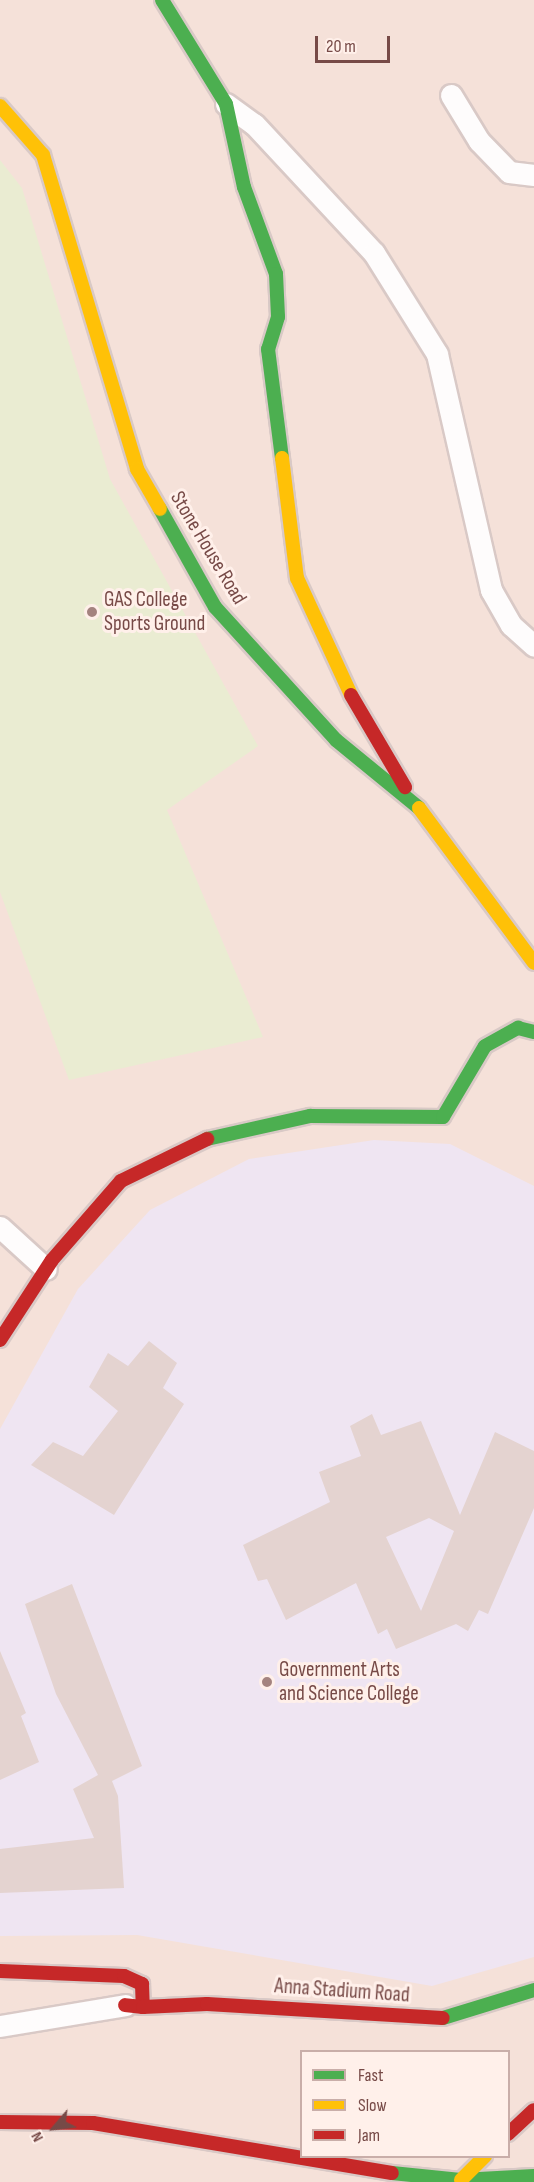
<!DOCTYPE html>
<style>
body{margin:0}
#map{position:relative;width:534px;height:2182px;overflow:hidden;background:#f8ede8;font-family:"Sofia Sans Condensed",sans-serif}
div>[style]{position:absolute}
.residential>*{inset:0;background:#f5e1d9}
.education>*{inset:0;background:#efe5f2}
.green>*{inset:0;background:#eaecd2}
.building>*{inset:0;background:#e4d3d0}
.roads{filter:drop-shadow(2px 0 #d9c9c6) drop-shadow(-2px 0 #d9c9c6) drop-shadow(0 2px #d9c9c6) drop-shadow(0 -2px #d9c9c6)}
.street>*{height:21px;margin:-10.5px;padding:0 10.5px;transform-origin:10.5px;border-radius:10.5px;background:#fefcfc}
.fast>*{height:14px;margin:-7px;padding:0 7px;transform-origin:7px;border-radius:7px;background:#4caf50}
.slow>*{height:14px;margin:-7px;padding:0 7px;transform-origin:7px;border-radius:7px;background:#ffc107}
.jam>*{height:14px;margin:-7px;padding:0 7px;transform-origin:7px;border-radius:7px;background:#c62828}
.dots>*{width:16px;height:16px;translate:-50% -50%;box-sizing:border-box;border:3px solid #fff0ea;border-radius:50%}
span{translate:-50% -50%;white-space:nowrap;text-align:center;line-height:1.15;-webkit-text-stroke:6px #fff0ea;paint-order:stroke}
.street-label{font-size:21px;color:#774a47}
.poi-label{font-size:21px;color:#774a47}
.left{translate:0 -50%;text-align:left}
.legend{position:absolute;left:300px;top:2050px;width:210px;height:108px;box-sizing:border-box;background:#fff0ea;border:2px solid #c9aea9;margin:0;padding:8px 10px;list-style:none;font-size:18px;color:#774a47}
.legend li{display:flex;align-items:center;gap:12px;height:30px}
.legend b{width:30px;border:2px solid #c9aea9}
.north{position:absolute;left:24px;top:2098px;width:60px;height:60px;-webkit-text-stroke:4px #fff0ea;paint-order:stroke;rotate:242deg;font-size:16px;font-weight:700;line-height:24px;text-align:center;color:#774a47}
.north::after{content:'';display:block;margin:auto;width:21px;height:27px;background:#774a47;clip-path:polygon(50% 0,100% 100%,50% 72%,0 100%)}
.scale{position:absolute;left:315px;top:36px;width:75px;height:27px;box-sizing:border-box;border:3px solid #774a47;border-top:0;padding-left:8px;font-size:18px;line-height:21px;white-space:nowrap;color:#774a47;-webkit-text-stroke:4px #fff0ea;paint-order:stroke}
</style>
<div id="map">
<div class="residential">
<i style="clip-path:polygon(evenodd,0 0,534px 0,534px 2182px,0 2182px,0 0,302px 2052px,508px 2052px,508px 2156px,302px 2156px,302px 2052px)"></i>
</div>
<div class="education">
<i style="clip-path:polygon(374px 1140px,450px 1144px,534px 1186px,534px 1957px,432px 1986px,137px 1935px,0 1936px,0 1429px,78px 1289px,150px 1210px,249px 1159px)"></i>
</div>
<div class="green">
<i style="clip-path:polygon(0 160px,22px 188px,110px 479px,258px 746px,167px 810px,263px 1037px,69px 1080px,0 892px)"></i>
</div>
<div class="building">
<i style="clip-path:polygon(149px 1341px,177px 1363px,163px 1388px,184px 1404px,114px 1515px,31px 1465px,53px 1442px,83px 1456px,118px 1411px,89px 1387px,108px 1353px,128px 1366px)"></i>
<i style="clip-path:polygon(evenodd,372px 1414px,381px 1435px,421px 1421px,460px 1515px,495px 1432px,534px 1451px,534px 1508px,488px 1614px,479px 1610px,468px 1631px,456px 1624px,396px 1649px,387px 1629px,378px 1634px,356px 1583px,286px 1620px,267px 1579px,258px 1581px,243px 1545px,330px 1502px,319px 1472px,361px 1456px,350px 1426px,372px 1414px,429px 1518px,454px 1531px,421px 1611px,386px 1537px,429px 1518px)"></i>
<i style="clip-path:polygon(72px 1584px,142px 1766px,112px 1781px,118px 1796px,124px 1888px,0 1893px,0 1849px,94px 1838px,73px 1789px,98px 1775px,56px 1694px,25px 1604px)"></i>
<i style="clip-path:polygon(0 1651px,26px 1713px,21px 1716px,39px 1762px,0 1780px)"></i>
</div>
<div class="roads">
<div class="street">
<i style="left:451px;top:95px;width:54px;rotate:58.7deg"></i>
<i style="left:479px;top:141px;width:43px;rotate:45.9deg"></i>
<i style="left:509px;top:172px;width:25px;rotate:7deg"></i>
<i style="left:226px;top:104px;width:34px;rotate:36deg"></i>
<i style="left:254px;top:124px;width:176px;rotate:47.1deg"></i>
<i style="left:374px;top:253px;width:119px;rotate:58deg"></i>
<i style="left:437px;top:354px;width:242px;rotate:77.1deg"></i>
<i style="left:491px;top:590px;width:40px;rotate:60.3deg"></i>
<i style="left:511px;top:625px;width:31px;rotate:42deg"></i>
<i style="left:0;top:1227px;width:62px;rotate:42.4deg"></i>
<i style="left:0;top:2026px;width:127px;rotate:-9.5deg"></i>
</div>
<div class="fast">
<i style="left:162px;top:0;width:122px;rotate:58.4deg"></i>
<i style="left:226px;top:104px;width:85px;rotate:77.8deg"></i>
<i style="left:244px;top:187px;width:93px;rotate:69.8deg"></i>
<i style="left:276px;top:274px;width:43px;rotate:87.3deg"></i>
<i style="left:278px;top:317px;width:34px;rotate:107deg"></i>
<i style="left:268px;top:349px;width:110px;rotate:82.7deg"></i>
<i style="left:160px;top:509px;width:112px;rotate:60.7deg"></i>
<i style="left:215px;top:607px;width:180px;rotate:47.7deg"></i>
<i style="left:336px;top:740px;width:107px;rotate:39.3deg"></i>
<i style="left:207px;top:1139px;width:106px;rotate:-12.6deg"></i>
<i style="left:310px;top:1116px;width:133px;rotate:0.4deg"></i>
<i style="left:443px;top:1117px;width:82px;rotate:-59.4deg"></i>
<i style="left:485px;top:1046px;width:38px;rotate:-29deg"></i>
<i style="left:518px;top:1028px;width:16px;rotate:14deg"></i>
<i style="left:443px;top:2018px;width:95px;rotate:-17.1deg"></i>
<i style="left:392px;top:2173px;width:69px;rotate:5.8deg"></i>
<i style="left:461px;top:2180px;width:73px;rotate:-3.1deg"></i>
</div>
<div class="slow">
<i style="left:0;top:106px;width:65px;rotate:48.7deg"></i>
<i style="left:43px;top:155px;width:328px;rotate:73.3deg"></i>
<i style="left:137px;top:469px;width:46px;rotate:60.1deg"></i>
<i style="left:282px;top:458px;width:121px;rotate:82.9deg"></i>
<i style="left:297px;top:578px;width:129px;rotate:65.2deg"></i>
<i style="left:419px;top:808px;width:193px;rotate:53.4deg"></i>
<i style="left:461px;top:2180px;width:34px;rotate:-45deg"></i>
</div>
<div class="jam">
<i style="left:351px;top:695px;width:107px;rotate:59.6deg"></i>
<i style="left:0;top:1340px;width:95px;rotate:-57deg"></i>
<i style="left:52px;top:1260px;width:105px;rotate:-48.9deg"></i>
<i style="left:121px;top:1181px;width:96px;rotate:-26deg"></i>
<i style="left:0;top:1971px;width:124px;rotate:2.3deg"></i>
<i style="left:124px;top:1976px;width:20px;rotate:24deg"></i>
<i style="left:142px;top:1984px;width:23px;rotate:88deg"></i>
<i style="left:143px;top:2007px;width:18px;rotate:-174deg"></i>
<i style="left:143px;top:2007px;width:64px;rotate:-2.7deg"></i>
<i style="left:207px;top:2004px;width:236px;rotate:3.4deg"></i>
<i style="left:0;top:2122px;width:93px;rotate:0.6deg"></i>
<i style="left:93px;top:2123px;width:303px;rotate:9.5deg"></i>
<i style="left:508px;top:2134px;width:35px;rotate:-43deg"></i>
</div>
</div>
<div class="dots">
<i style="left:92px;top:612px;background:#a4837f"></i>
<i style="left:267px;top:1682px;background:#a4837f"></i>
</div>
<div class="street-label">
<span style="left:208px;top:548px;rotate:59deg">Stone House Road</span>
<span style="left:342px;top:1991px;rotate:4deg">Anna Stadium Road</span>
</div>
<div class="poi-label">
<span class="left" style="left:104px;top:612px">GAS College<br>Sports Ground</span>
<span class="left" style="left:279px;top:1682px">Government Arts<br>and Science College</span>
</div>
<ul class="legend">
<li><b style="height:8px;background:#4caf50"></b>Fast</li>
<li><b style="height:8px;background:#ffc107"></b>Slow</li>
<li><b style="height:8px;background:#c62828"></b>Jam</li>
</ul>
<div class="north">N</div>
<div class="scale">20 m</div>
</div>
